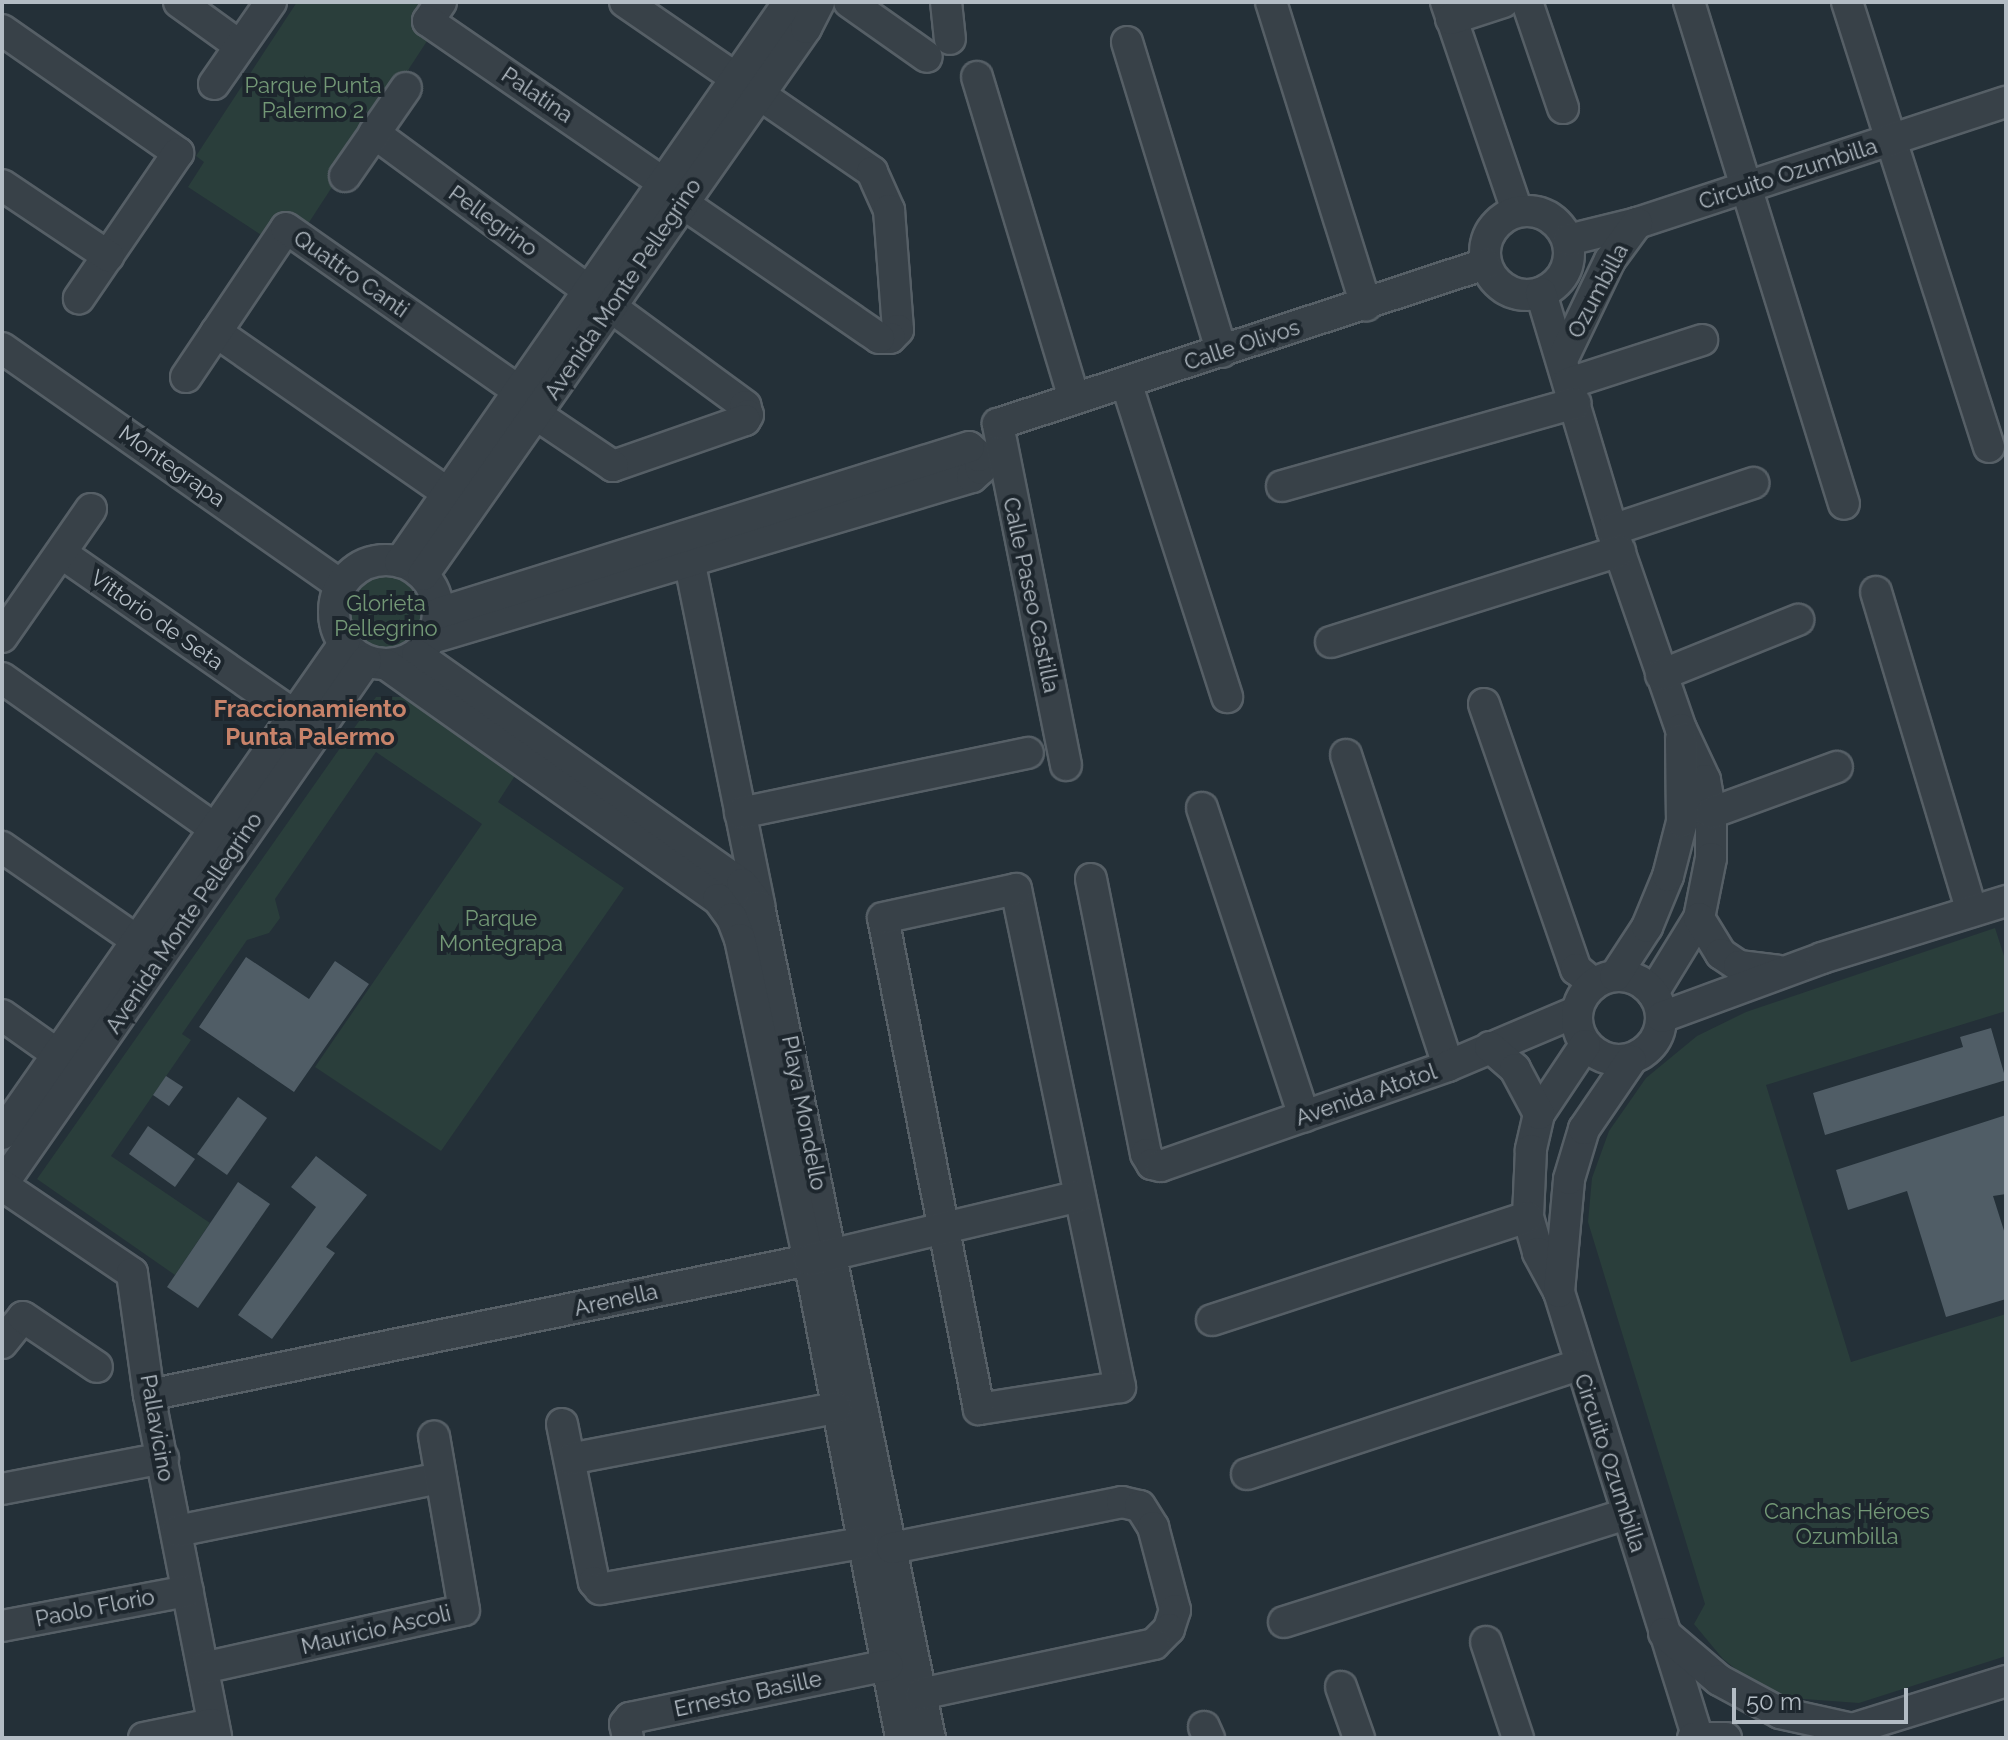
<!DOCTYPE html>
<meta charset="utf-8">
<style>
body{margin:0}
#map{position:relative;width:2008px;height:1740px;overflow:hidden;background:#243038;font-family:Raleway,sans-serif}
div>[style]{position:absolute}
.green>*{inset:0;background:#2a3e3b}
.round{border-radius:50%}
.building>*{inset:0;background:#505d66}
.roads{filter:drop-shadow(2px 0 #565f66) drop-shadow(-2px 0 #565f66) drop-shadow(0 2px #565f66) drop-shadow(0 -2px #565f66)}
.minor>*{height:30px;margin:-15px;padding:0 15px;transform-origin:15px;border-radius:15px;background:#384148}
.minor>.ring{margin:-15px;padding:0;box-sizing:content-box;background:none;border:30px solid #384148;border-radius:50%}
span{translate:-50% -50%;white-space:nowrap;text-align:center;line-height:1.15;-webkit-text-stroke:8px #1d262d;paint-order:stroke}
.park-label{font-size:22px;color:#739876}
.street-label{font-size:22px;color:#b3bcc4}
.neighbourhood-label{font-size:24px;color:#c8836a;font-weight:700}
.frame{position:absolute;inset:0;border:4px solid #b3bcc4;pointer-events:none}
.scale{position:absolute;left:1732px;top:1688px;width:176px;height:36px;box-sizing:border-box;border:4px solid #b3bcc4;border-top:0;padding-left:10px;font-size:24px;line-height:28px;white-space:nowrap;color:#b3bcc4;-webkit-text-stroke:6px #1d262d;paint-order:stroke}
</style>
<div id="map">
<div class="green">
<i style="clip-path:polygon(297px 2px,430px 2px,413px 27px,429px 38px,306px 227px,283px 213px,266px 238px,188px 187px,204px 162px,196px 156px)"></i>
<i class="round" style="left:344px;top:573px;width:84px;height:84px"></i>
<i style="clip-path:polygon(376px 697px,402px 697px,516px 774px,498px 802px,624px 888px,441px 1151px,315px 1067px,482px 824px,376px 752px,275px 899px,280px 918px,269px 933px,247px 940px,182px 1034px,191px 1040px,111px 1156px,210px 1223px,175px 1275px,37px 1179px)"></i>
<i style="clip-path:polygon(1995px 928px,2006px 962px,2006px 1011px,1766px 1085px,1851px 1362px,2006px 1314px,2006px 1656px,1859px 1703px,1790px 1698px,1756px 1685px,1723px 1659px,1694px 1624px,1705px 1604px,1588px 1222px,1592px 1178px,1609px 1131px,1646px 1078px,1697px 1036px,1746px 1012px)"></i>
</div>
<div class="building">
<i style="clip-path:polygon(246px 957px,309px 999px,335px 961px,369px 984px,294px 1092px,199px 1027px)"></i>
<i style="clip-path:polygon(1991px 1028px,2006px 1080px,1825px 1135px,1813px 1093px,1963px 1047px,1960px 1037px)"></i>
<i style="clip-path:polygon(166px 1076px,183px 1087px,169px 1106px,153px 1095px)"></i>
<i style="clip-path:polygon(238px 1097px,267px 1118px,227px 1175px,197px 1154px)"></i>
<i style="clip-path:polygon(2006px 1115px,2006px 1194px,1993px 1196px,2006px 1237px,2006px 1299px,1946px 1317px,1907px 1191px,1848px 1210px,1836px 1170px)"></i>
<i style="clip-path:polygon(148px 1126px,195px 1159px,175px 1187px,129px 1154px)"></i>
<i style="clip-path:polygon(316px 1156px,367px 1195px,326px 1247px,335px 1253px,272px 1339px,238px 1315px,316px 1207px,291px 1187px)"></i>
<i style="clip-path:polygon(238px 1182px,270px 1204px,198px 1308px,167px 1287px)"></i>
</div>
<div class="roads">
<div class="minor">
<i style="left:179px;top:2px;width:75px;rotate:35.8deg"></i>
<i style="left:441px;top:2px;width:23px;rotate:124deg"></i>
<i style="left:428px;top:21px;width:286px;rotate:34.5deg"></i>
<i style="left:625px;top:2px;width:300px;rotate:34.5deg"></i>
<i style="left:872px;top:172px;width:42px;rotate:65.9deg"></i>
<i style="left:889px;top:210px;width:120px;rotate:85.7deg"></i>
<i style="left:898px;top:330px;width:11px;rotate:135deg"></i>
<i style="left:890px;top:338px;width:11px;rotate:180deg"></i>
<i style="left:879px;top:338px;width:240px;rotate:-145.5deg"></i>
<i style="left:849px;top:2px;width:95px;rotate:35.2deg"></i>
<i style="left:946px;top:2px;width:37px;rotate:84deg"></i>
<i style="left:1271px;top:2px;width:318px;rotate:72.6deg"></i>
<i style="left:1446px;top:2px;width:221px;rotate:71.2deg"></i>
<i style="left:1527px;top:2px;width:112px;rotate:71.2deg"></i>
<i style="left:1689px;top:2px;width:525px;rotate:72.84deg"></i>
<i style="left:1847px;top:2px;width:467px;rotate:72.3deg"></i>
<i style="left:1451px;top:19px;width:55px;rotate:-18.1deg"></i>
<i style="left:2px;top:30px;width:215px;rotate:34.9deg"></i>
<i style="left:178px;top:153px;width:176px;rotate:124.3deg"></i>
<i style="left:1127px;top:42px;width:324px;rotate:73deg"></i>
<i style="left:977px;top:77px;width:335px;rotate:73.2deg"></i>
<i style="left:214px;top:84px;width:100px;rotate:-55.2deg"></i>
<i style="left:374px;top:133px;width:461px;rotate:36.3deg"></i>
<i style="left:745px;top:406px;width:9px;rotate:72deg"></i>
<i style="left:748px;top:415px;width:6px;rotate:121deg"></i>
<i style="left:745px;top:420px;width:140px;rotate:160.8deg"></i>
<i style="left:613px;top:466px;width:92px;rotate:-146.1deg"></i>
<i style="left:345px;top:176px;width:107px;rotate:-55.3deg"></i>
<i style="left:2px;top:185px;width:128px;rotate:33.8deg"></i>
<i class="ring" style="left:1485px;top:211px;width:54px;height:54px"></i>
<i style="left:1568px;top:240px;width:71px;rotate:-13.8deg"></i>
<i style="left:1637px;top:223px;width:388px;rotate:-18.2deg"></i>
<i style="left:1541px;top:293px;width:247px;rotate:73.3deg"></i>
<i style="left:1612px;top:530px;width:211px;rotate:70.9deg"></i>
<i style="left:1681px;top:729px;width:56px;rotate:64.8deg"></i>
<i style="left:1705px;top:780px;width:34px;rotate:80deg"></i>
<i style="left:1711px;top:813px;width:45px;rotate:90deg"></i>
<i style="left:1711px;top:858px;width:61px;rotate:101.3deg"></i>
<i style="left:1699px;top:918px;width:88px;rotate:121.5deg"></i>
<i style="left:216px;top:332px;width:282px;rotate:34.8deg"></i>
<i style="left:2px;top:348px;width:414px;rotate:35deg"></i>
<i style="left:1562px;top:360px;width:111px;rotate:-64.4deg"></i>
<i style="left:1610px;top:260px;width:46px;rotate:-53.9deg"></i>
<i style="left:186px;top:377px;width:179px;rotate:-56.1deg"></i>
<i style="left:286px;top:228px;width:284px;rotate:35deg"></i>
<i style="left:1126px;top:382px;width:331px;rotate:72.2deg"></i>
<i style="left:1569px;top:383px;width:140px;rotate:-17.9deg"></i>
<i style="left:1282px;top:486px;width:305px;rotate:-15.8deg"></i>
<i style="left:1612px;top:530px;width:149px;rotate:-18.4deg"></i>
<i style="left:686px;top:545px;width:367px;rotate:78.5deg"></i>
<i style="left:61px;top:553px;width:282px;rotate:34.8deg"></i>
<i class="ring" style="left:334px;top:560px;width:74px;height:74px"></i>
<i style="left:400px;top:562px;width:682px;rotate:-55.21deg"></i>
<i style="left:423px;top:575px;width:668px;rotate:-55deg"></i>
<i style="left:806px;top:28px;width:29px;rotate:-63deg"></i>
<i style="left:1876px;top:592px;width:333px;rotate:73.3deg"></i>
<i style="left:2px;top:637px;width:156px;rotate:-55.2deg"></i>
<i style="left:432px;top:638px;width:563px;rotate:-16.6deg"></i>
<i style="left:972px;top:477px;width:12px;rotate:-42deg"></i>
<i style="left:981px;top:469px;width:13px;rotate:-99deg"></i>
<i style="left:979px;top:456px;width:13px;rotate:-138deg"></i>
<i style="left:969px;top:447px;width:555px;rotate:162.61deg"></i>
<i style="left:1331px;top:642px;width:303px;rotate:-17.5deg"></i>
<i style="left:417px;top:655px;width:398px;rotate:35.2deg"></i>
<i style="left:742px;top:884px;width:28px;rotate:52deg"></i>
<i style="left:759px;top:906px;width:849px;rotate:78.39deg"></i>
<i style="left:387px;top:665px;width:405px;rotate:35.3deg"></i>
<i style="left:718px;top:899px;width:24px;rotate:54deg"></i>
<i style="left:732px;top:918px;width:22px;rotate:69deg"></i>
<i style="left:740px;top:939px;width:328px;rotate:77.9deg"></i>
<i style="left:809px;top:1260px;width:487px;rotate:79.1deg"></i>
<i style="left:1661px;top:675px;width:148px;rotate:-21.9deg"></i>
<i style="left:2px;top:678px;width:260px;rotate:35.3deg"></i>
<i style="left:1484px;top:704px;width:281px;rotate:70.9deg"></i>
<i style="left:1576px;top:969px;width:23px;rotate:40deg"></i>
<i style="left:1346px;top:755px;width:327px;rotate:71.8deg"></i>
<i style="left:1066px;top:765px;width:348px;rotate:-101.3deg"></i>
<i style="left:998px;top:424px;width:513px;rotate:-18.19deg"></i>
<i style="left:1202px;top:808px;width:325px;rotate:71.7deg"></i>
<i style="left:740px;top:813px;width:294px;rotate:-11.8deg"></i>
<i style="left:1711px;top:813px;width:134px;rotate:-20.1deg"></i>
<i style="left:2px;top:847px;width:183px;rotate:34.7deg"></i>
<i style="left:1091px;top:879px;width:280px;rotate:78.7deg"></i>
<i style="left:1146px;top:1154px;width:12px;rotate:59deg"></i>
<i style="left:1152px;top:1164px;width:9px;rotate:13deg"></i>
<i style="left:1161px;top:1166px;width:304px;rotate:-19.2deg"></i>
<i style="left:1448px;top:1066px;width:139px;rotate:-22.9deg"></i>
<i style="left:1016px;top:889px;width:509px;rotate:78.2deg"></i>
<i style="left:1120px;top:1387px;width:143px;rotate:171.1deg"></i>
<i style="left:979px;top:1409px;width:500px;rotate:-101.06deg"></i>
<i style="left:883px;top:918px;width:136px;rotate:-12.3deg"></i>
<i style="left:1699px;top:918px;width:42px;rotate:58.6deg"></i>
<i style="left:1721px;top:954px;width:22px;rotate:34deg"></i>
<i style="left:1739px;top:966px;width:39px;rotate:7deg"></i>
<i class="ring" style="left:1577px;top:976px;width:54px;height:54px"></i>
<i style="left:1615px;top:976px;width:59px;rotate:-56.9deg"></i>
<i style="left:1647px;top:927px;width:55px;rotate:-67.6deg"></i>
<i style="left:1668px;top:876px;width:56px;rotate:-75.5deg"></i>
<i style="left:1682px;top:822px;width:83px;rotate:-90.7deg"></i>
<i style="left:2px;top:1015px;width:67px;rotate:35.3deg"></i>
<i style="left:1662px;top:1017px;width:171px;rotate:-20.2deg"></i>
<i style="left:1822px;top:958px;width:193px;rotate:-17.2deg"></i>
<i style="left:1585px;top:1045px;width:83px;rotate:123.7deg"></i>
<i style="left:1539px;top:1114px;width:37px;rotate:103deg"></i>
<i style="left:1531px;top:1150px;width:67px;rotate:92.6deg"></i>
<i style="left:1528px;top:1217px;width:37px;rotate:74deg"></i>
<i style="left:1538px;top:1253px;width:44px;rotate:61.7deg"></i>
<i style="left:1559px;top:1292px;width:465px;rotate:72.7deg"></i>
<i style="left:1490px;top:1047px;width:33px;rotate:41deg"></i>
<i style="left:1515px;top:1069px;width:51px;rotate:61.9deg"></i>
<i style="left:2px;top:1134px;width:598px;rotate:-55.09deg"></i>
<i style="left:2px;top:1185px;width:638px;rotate:-55.21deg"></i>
<i style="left:2px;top:1185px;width:157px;rotate:34.1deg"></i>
<i style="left:132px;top:1273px;width:123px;rotate:82.1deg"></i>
<i style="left:149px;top:1395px;width:349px;rotate:78.9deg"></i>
<i style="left:1559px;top:1292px;width:113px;rotate:-84.9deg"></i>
<i style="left:1569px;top:1179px;width:52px;rotate:-73.3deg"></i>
<i style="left:1584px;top:1129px;width:83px;rotate:-55.7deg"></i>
<i style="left:1212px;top:1320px;width:332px;rotate:-18.1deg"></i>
<i style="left:2px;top:1343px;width:33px;rotate:-51deg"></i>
<i style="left:23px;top:1317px;width:89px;rotate:34deg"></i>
<i style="left:149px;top:1395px;width:674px;rotate:-11.56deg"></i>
<i style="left:809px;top:1260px;width:278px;rotate:-13.3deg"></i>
<i style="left:562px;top:1424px;width:161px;rotate:78.6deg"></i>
<i style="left:594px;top:1582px;width:9px;rotate:49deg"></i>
<i style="left:600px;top:1589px;width:266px;rotate:-10deg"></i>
<i style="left:570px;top:1459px;width:271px;rotate:-10.9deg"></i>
<i style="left:1247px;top:1474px;width:349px;rotate:-18.2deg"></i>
<i style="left:2px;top:1489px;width:164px;rotate:-10.9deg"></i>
<i style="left:177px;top:1531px;width:269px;rotate:-11.4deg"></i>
<i style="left:892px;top:1548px;width:235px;rotate:-11.3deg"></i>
<i style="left:1122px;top:1502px;width:18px;rotate:13deg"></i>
<i style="left:1140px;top:1506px;width:25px;rotate:58deg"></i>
<i style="left:1153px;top:1527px;width:86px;rotate:75.2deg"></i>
<i style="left:1175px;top:1610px;width:20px;rotate:108deg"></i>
<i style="left:1169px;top:1629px;width:21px;rotate:135deg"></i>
<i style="left:1154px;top:1644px;width:238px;rotate:167.9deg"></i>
<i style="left:1284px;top:1622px;width:359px;rotate:-17.5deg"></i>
<i style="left:2px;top:1626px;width:189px;rotate:-10.7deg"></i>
<i style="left:1664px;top:1633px;width:72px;rotate:40.5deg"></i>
<i style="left:1719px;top:1680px;width:69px;rotate:28.4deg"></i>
<i style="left:1780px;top:1713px;width:75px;rotate:12.4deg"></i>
<i style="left:1486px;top:1642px;width:101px;rotate:71.6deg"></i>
<i style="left:203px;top:1668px;width:267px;rotate:-12.5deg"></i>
<i style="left:464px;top:1610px;width:176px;rotate:-99.8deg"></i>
<i style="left:1341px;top:1687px;width:54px;rotate:70.6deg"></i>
<i style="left:1204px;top:1727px;width:12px;rotate:66deg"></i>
<i style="left:1836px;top:1734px;width:178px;rotate:-17.3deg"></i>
<i style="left:144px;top:1738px;width:70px;rotate:-11.5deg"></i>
<i style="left:628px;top:1738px;width:14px;rotate:-102deg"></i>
<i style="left:625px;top:1724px;width:8px;rotate:-50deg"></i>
<i style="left:630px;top:1718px;width:263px;rotate:-11.6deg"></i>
<i style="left:1693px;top:1738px;width:33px"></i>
</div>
</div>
<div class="park-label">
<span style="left:313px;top:98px">Parque Punta<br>Palermo 2</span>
<span style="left:386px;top:616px">Glorieta<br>Pellegrino</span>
<span style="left:501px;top:931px">Parque<br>Montegrapa</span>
<span style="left:1847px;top:1524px">Canchas Héroes<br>Ozumbilla</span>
</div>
<div class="street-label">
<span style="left:537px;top:95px;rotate:34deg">Palatina</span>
<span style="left:1788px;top:174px;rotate:-18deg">Circuito Ozumbilla</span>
<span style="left:493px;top:221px;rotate:36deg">Pellegrino</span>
<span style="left:351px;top:274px;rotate:35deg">Quattro Canti</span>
<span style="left:623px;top:289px;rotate:-56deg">Avenida Monte Pellegrino</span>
<span style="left:1598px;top:291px;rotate:-62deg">Ozumbilla</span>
<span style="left:1242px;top:345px;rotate:-18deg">Calle Olivos</span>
<span style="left:172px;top:466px;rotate:35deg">Montegrapa</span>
<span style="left:1031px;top:595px;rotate:78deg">Calle Paseo Castilla</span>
<span style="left:157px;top:620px;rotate:35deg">Vittorio de Seta</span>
<span style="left:184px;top:923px;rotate:-56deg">Avenida Monte Pellegrino</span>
<span style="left:1366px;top:1095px;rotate:-19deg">Avenida Atotol</span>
<span style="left:804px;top:1113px;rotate:79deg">Playa Mondello</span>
<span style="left:616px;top:1300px;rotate:-12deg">Arenella</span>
<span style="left:157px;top:1428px;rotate:80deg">Pallavicino</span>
<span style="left:1610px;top:1463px;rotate:72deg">Circuito Ozumbilla</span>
<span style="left:95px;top:1608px;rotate:-11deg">Paolo Florio</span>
<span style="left:376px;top:1630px;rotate:-13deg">Mauricio Ascoli</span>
<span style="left:748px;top:1694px;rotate:-12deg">Ernesto Basille</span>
</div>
<div class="neighbourhood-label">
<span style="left:310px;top:723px">Fraccionamiento<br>Punta Palermo</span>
</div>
<div class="frame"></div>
<div class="scale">50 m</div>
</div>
